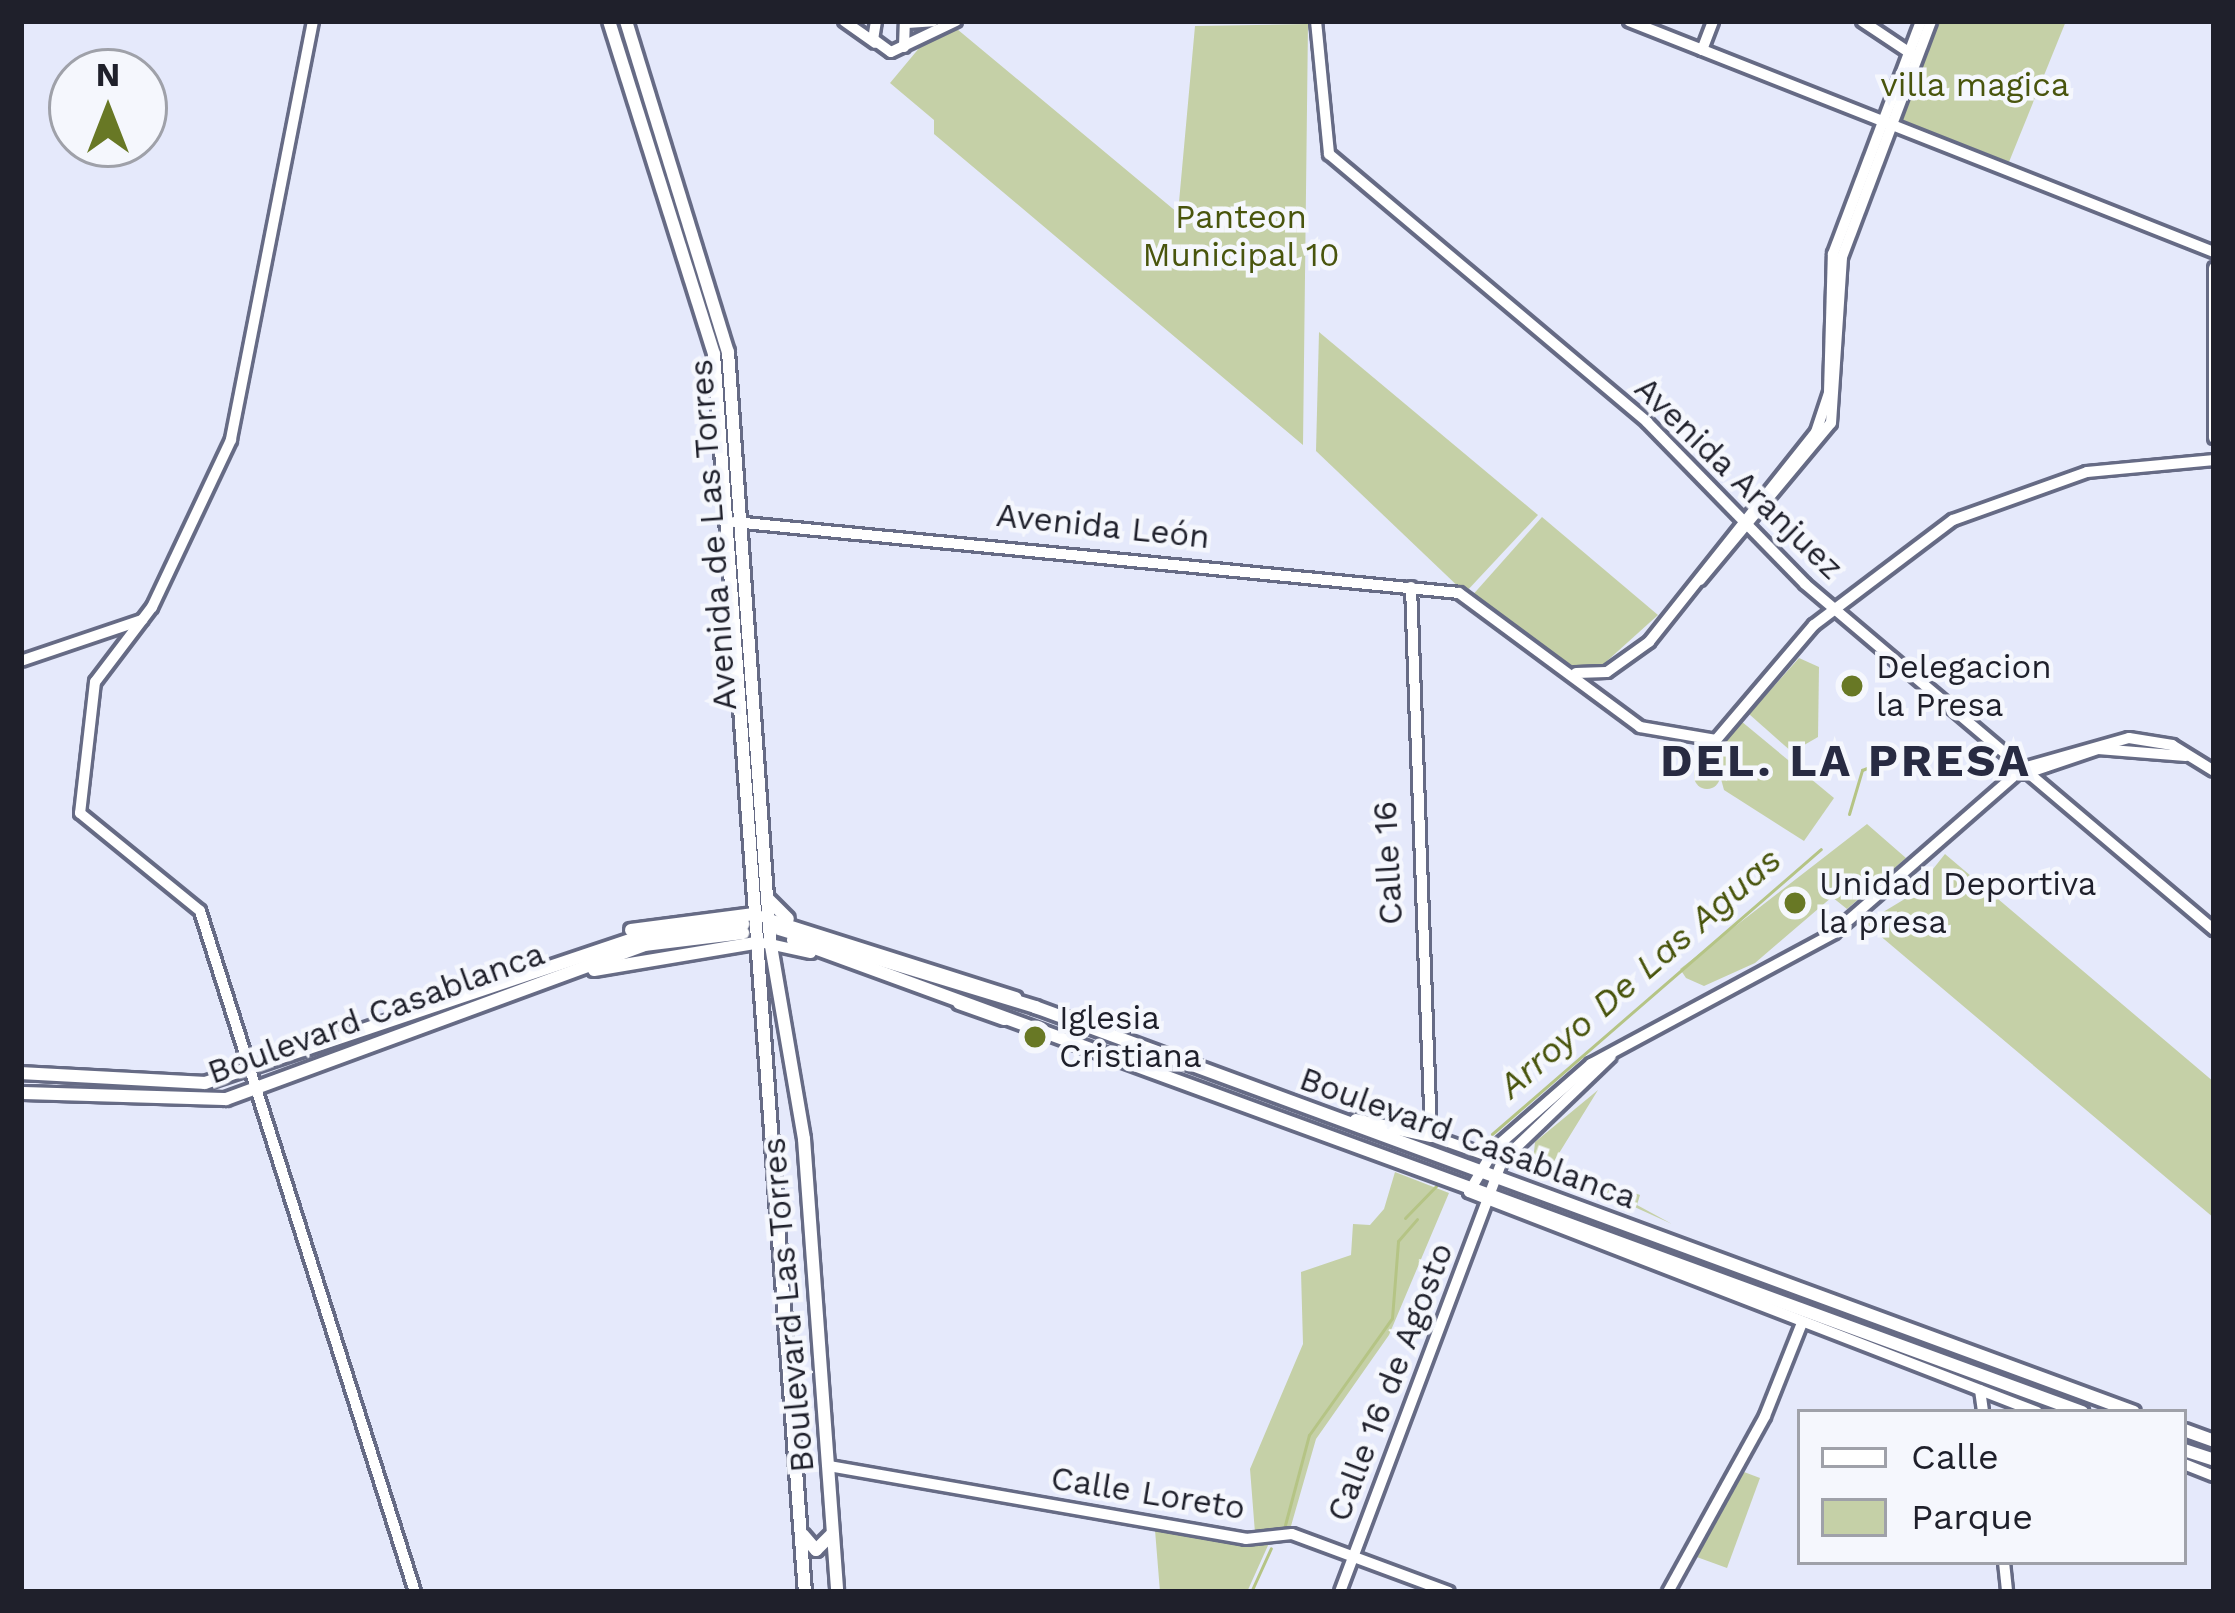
<!DOCTYPE html>
<meta charset="utf-8">
<style>
body{margin:0}
#map{position:relative;width:2235px;height:1613px;overflow:hidden;background:#e5e9fb;font-family:"Work Sans",sans-serif}
div>[style]{position:absolute}
.green>*{inset:0;background:#c5d0a7}
.round{border-radius:50%}
.stream>*{height:3px;margin:-1.5px;padding:0 1.5px;transform-origin:1.5px;border-radius:1.5px;background:#b5c485}
.roads{filter:drop-shadow(3px 0 #666b85) drop-shadow(-3px 0 #666b85) drop-shadow(0 3px #666b85) drop-shadow(0 -3px #666b85)}
.secondary>*{height:10px;margin:-5px;padding:0 5px;transform-origin:5px;border-radius:5px;background:#fff}
.primary>*{height:12px;margin:-6px;padding:0 6px;transform-origin:6px;border-radius:6px;background:#fff}
.dots>*{width:33px;height:33px;translate:-50% -50%;box-sizing:border-box;border:6px solid #f5f7fd;border-radius:50%}
span{translate:-50% -50%;white-space:nowrap;text-align:center;line-height:1.15;-webkit-text-stroke:9px #f5f7fd;paint-order:stroke}
.park-label{font-size:33px;color:#49550d}
.street-label{font-size:33px;color:#1f202b}
.poi-label{font-size:33px;color:#1f202b}
.left{translate:0 -50%;text-align:left}
.water-label{font-size:36px;color:#47530a;font-style:italic}
.district-label{font-size:45px;color:#282b42;font-weight:700;letter-spacing:3px}
.frame{position:absolute;inset:0;border:24px solid #1f202b;pointer-events:none}
.legend{position:absolute;left:1797px;top:1409px;width:390px;height:156px;box-sizing:border-box;background:#f5f7fd;border:3px solid #9fa1a9;margin:0;padding:15px 21px;list-style:none;font-size:36px;color:#1f202b}
.legend li{display:flex;align-items:center;gap:24px;height:60px}
.legend b{width:60px;border:3px solid #9fa1a9}
.north{position:absolute;left:48px;top:48px;width:120px;height:120px;box-sizing:border-box;background:#f5f7fd;border:3px solid #9fa1a9;border-radius:50%;rotate:0deg;font-size:33px;font-weight:700;line-height:48px;text-align:center;color:#1f202b}
.north::after{content:'';display:block;margin:auto;width:42px;height:54px;background:#687825;clip-path:polygon(50% 0,100% 100%,50% 72%,0 100%)}
</style>
<div id="map">
<div class="green">
<i style="clip-path:polygon(1935px 21px,2066px 21px,2009px 162px,1898px 119px)"></i>
<i style="clip-path:polygon(1308px 24px,1303px 445px,934px 134px,934px 120px,890px 83px,925px 41px,957px 29px,1178px 213px,1195px 26px)"></i>
<i style="clip-path:polygon(1319px 332px,1538px 515px,1465px 593px,1316px 451px)"></i>
<i style="clip-path:polygon(1542px 517px,1658px 615px,1597px 670px,1577px 670px,1470px 598px)"></i>
<i style="clip-path:polygon(1799px 658px,1819px 667px,1818px 737px,1792px 752px,1749px 714px)"></i>
<i style="clip-path:polygon(1741px 721px,1834px 798px,1804px 841px,1724px 790px,1714px 753px)"></i>
<i class="round" style="left:1694px;top:763px;width:26px;height:26px"></i>
<i style="clip-path:polygon(1867px 824px,1906px 858px,1847px 909px,1832px 897px,1755px 963px,1704px 986px,1686px 978px,1680px 969px)"></i>
<i style="clip-path:polygon(1945px 854px,2214px 1082px,2214px 1218px,1865px 923px,1913px 894px)"></i>
<i style="clip-path:polygon(1598px 1090px,1553px 1163px,1640px 1195px,1637px 1205px,1672px 1224px,1533px 1161px,1535px 1142px)"></i>
<i style="clip-path:polygon(1395px 1172px,1449px 1193px,1389px 1335px,1316px 1439px,1291px 1526px,1255px 1533px,1250px 1469px,1303px 1344px,1301px 1272px,1351px 1255px,1353px 1224px,1370px 1225px,1384px 1209px)"></i>
<i style="clip-path:polygon(1744px 1472px,1760px 1478px,1727px 1568px,1694px 1556px)"></i>
<i style="clip-path:polygon(1155px 1530px,1248px 1545px,1270px 1541px,1247px 1592px,1160px 1592px)"></i>
</div>
<div class="stream">
<i style="left:1849px;top:814px;width:46px;rotate:-73.5deg"></i>
<i style="left:1862px;top:770px;width:35px;rotate:-22deg"></i>
<i style="left:1492px;top:1134px;width:435px;rotate:-40.9deg"></i>
<i style="left:1405px;top:1218px;width:45px;rotate:-45.9deg"></i>
<i style="left:1285px;top:1525px;width:93px;rotate:-75.1deg"></i>
<i style="left:1309px;top:1435px;width:143px;rotate:-54.6deg"></i>
<i style="left:1392px;top:1318px;width:77px;rotate:-85.5deg"></i>
<i style="left:1398px;top:1241px;width:29px;rotate:-49deg"></i>
<i style="left:1251px;top:1592px;width:48px;rotate:-65.6deg"></i>
</div>
<div class="roads">
<div class="secondary">
<i style="left:313px;top:21px;width:427px;rotate:101.1deg"></i>
<i style="left:231px;top:440px;width:185px;rotate:115.3deg"></i>
<i style="left:152px;top:607px;width:94px;rotate:127.2deg"></i>
<i style="left:95px;top:682px;width:132px;rotate:96.5deg"></i>
<i style="left:80px;top:813px;width:155px;rotate:39.2deg"></i>
<i style="left:200px;top:911px;width:714px;rotate:72.48deg"></i>
<i style="left:844px;top:21px;width:38px;rotate:35deg"></i>
<i style="left:876px;top:21px;width:18px;rotate:99deg"></i>
<i style="left:873px;top:39px;width:22px;rotate:36deg"></i>
<i style="left:891px;top:52px;width:72px;rotate:-25.5deg"></i>
<i style="left:1316px;top:21px;width:134px;rotate:84.4deg"></i>
<i style="left:1329px;top:154px;width:416px;rotate:40.1deg"></i>
<i style="left:1647px;top:422px;width:226px;rotate:45.7deg"></i>
<i style="left:1805px;top:584px;width:536px;rotate:40.23deg"></i>
<i style="left:1629px;top:21px;width:629px;rotate:21.55deg"></i>
<i style="left:1862px;top:21px;width:61px;rotate:33.7deg"></i>
<i style="left:907px;top:23px;width:26px;rotate:-4deg"></i>
<i style="left:904px;top:47px;width:26px;rotate:-88deg"></i>
<i style="left:1702px;top:50px;width:31px;rotate:-69deg"></i>
<i style="left:2214px;top:268px;width:170px;rotate:90deg"></i>
<i style="left:734px;top:522px;width:728px;rotate:5.59deg"></i>
<i style="left:1459px;top:593px;width:225px;rotate:36.5deg"></i>
<i style="left:1640px;top:727px;width:77px;rotate:9.7deg"></i>
<i style="left:1716px;top:740px;width:151px;rotate:-49.6deg"></i>
<i style="left:1814px;top:625px;width:174px;rotate:-37.1deg"></i>
<i style="left:1953px;top:520px;width:142px;rotate:-19.7deg"></i>
<i style="left:2087px;top:472px;width:128px;rotate:-5.4deg"></i>
<i style="left:1700px;top:580px;width:204px;rotate:-50.2deg"></i>
<i style="left:1831px;top:423px;width:166px;rotate:-86.2deg"></i>
<i style="left:1842px;top:257px;width:252px;rotate:-69.3deg"></i>
<i style="left:1411px;top:587px;width:549px;rotate:87.91deg"></i>
<i style="left:1431px;top:1136px;width:75px;rotate:19.4deg"></i>
<i style="left:21px;top:661px;width:128px;rotate:-18.7deg"></i>
<i style="left:1576px;top:673px;width:31px;rotate:-2deg"></i>
<i style="left:1607px;top:672px;width:52px;rotate:-35.5deg"></i>
<i style="left:1649px;top:642px;width:268px;rotate:-51.5deg"></i>
<i style="left:1816px;top:432px;width:41px;rotate:-71.6deg"></i>
<i style="left:1829px;top:393px;width:139px;rotate:-88.4deg"></i>
<i style="left:1833px;top:254px;width:249px;rotate:-69.3deg"></i>
<i style="left:2024px;top:774px;width:78px;rotate:-18.7deg"></i>
<i style="left:2098px;top:749px;width:88px;rotate:4.5deg"></i>
<i style="left:760px;top:916px;width:269px;rotate:17.6deg"></i>
<i style="left:765px;top:943px;width:47px;rotate:12.3deg"></i>
<i style="left:1980px;top:1390px;width:22px;rotate:82deg"></i>
<i style="left:2037px;top:1412px;width:609px;rotate:-158.83deg"></i>
<i style="left:1469px;top:1192px;width:51px;rotate:-59.4deg"></i>
<i style="left:1495px;top:1148px;width:128px;rotate:-41.2deg"></i>
<i style="left:1591px;top:1064px;width:276px;rotate:-28.3deg"></i>
<i style="left:1834px;top:933px;width:251px;rotate:-41.1deg"></i>
<i style="left:2023px;top:768px;width:110px;rotate:-15.8deg"></i>
<i style="left:2129px;top:738px;width:44px;rotate:9.2deg"></i>
<i style="left:2172px;top:745px;width:49px;rotate:31.8deg"></i>
<i style="left:2184px;top:1464px;width:32px;rotate:22deg"></i>
<i style="left:829px;top:1466px;width:423px;rotate:9.9deg"></i>
<i style="left:1246px;top:1539px;width:46px;rotate:-6.2deg"></i>
<i style="left:1292px;top:1534px;width:167px;rotate:20.3deg"></i>
<i style="left:2004px;top:1562px;width:30px;rotate:84deg"></i>
<i style="left:1340px;top:1592px;width:460px;rotate:-69.4deg"></i>
<i style="left:1502px;top:1161px;width:151px;rotate:-43.9deg"></i>
<i style="left:1668px;top:1592px;width:201px;rotate:-61.1deg"></i>
<i style="left:1765px;top:1416px;width:100px;rotate:-68.3deg"></i>
</div>
<div class="primary">
<i style="left:609px;top:21px;width:349px;rotate:72.5deg"></i>
<i style="left:714px;top:354px;width:1241px;rotate:85.8deg"></i>
<i style="left:626px;top:21px;width:346px;rotate:72.9deg"></i>
<i style="left:728px;top:352px;width:589px;rotate:85.91deg"></i>
<i style="left:770px;top:940px;width:202px;rotate:80.3deg"></i>
<i style="left:804px;top:1139px;width:454px;rotate:85.8deg"></i>
<i style="left:768px;top:899px;width:28px;rotate:45deg"></i>
<i style="left:779px;top:929px;width:268px;rotate:16.9deg"></i>
<i style="left:1035px;top:1007px;width:1171px;rotate:20.23deg"></i>
<i style="left:631px;top:930px;width:124px;rotate:-7.4deg"></i>
<i style="left:793px;top:940px;width:1373px;rotate:20.11deg"></i>
<i style="left:594px;top:970px;width:164px;rotate:-9.5deg"></i>
<i style="left:959px;top:1003px;width:48px;rotate:19.6deg"></i>
<i style="left:21px;top:1073px;width:184px;rotate:3.1deg"></i>
<i style="left:205px;top:1083px;width:466px;rotate:-18.6deg"></i>
<i style="left:647px;top:934px;width:97px;rotate:-5.9deg"></i>
<i style="left:21px;top:1093px;width:205px;rotate:1.7deg"></i>
<i style="left:226px;top:1099px;width:445px;rotate:-20.2deg"></i>
<i style="left:644px;top:945px;width:100px;rotate:-6.9deg"></i>
<i style="left:1356px;top:1120px;width:77px;rotate:12deg"></i>
<i style="left:2184px;top:1430px;width:32px;rotate:20deg"></i>
<i style="left:2184px;top:1450px;width:32px;rotate:18deg"></i>
<i style="left:803px;top:1535px;width:20px;rotate:49deg"></i>
<i style="left:816px;top:1550px;width:21px;rotate:-45deg"></i>
</div>
</div>
<div class="dots">
<i style="left:1852px;top:686px;background:#687825"></i>
<i style="left:1795px;top:903px;background:#687825"></i>
<i style="left:1035px;top:1037px;background:#687825"></i>
</div>
<div class="park-label">
<span style="left:1975px;top:85px">villa magica</span>
<span style="left:1241px;top:236px">Panteon<br>Municipal 10</span>
</div>
<div class="street-label">
<span style="left:1739px;top:478px;rotate:44deg">Avenida Aranjuez</span>
<span style="left:1103px;top:526px;rotate:6deg">Avenida León</span>
<span style="left:713px;top:535px;rotate:-94deg">Avenida de Las Torres</span>
<span style="left:1388px;top:863px;rotate:-93deg">Calle 16</span>
<span style="left:376px;top:1013px;rotate:-20deg">Boulevard Casablanca</span>
<span style="left:1468px;top:1138px;rotate:20deg">Boulevard Casablanca</span>
<span style="left:788px;top:1305px;rotate:-95deg">Boulevard Las Torres</span>
<span style="left:1390px;top:1382px;rotate:-69deg">Calle 16 de Agosto</span>
<span style="left:1148px;top:1493px;rotate:9deg">Calle Loreto</span>
</div>
<div class="poi-label">
<span class="left" style="left:1876px;top:686px">Delegacion<br>la Presa</span>
<span class="left" style="left:1819px;top:903px">Unidad Deportiva<br>la presa</span>
<span class="left" style="left:1059px;top:1037px">Iglesia<br>Cristiana</span>
</div>
<div class="water-label">
<span style="left:1640px;top:973px;rotate:-41deg">Arroyo De Las Aguas</span>
</div>
<div class="district-label">
<span style="left:1846px;top:761px">DEL. LA PRESA</span>
</div>
<div class="frame"></div>
<ul class="legend">
<li><b style="height:15px;background:#fff"></b>Calle</li>
<li><b style="height:33px;background:#c5d0a7"></b>Parque</li>
</ul>
<div class="north">N</div>
</div>
